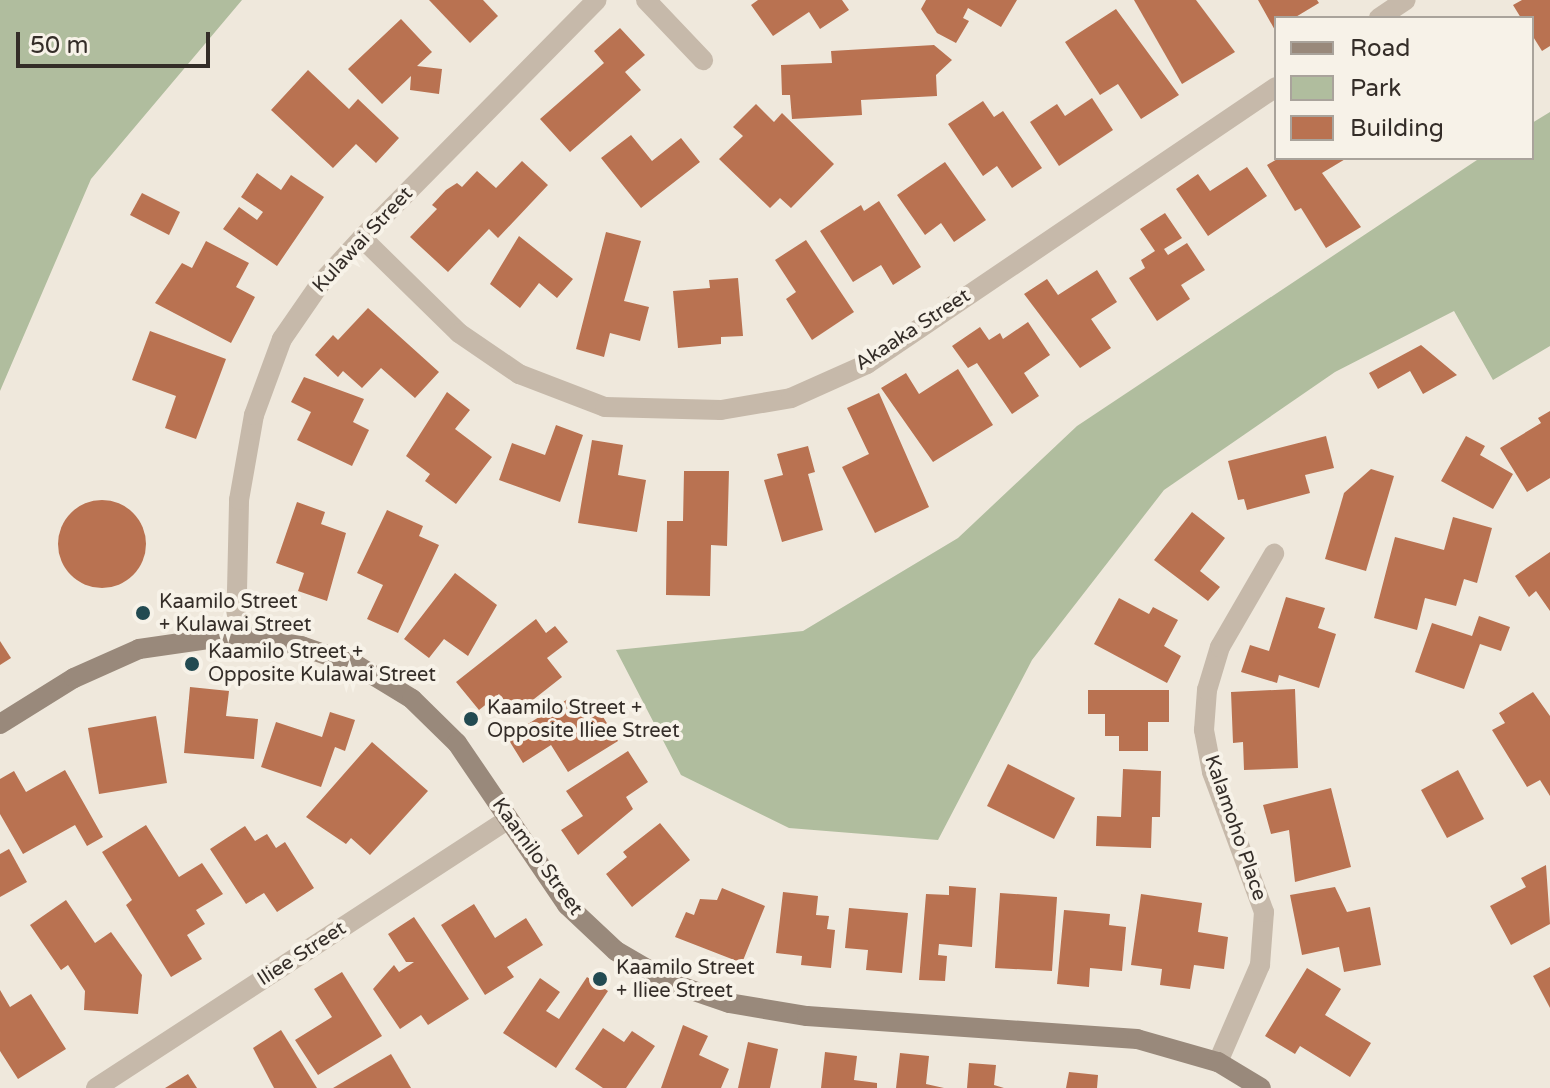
<!DOCTYPE html>
<style>
body{margin:0}
#map{position:relative;width:1550px;height:1088px;overflow:hidden;background:#efe8dc;font-family:"Varela Round",sans-serif}
div>[style]{position:absolute}
.green>*{inset:0;background:#b0bd9e}
.building>*{inset:0;background:#b97251}
.round{border-radius:50%}
.street>*{height:20px;margin:-10px;padding:0 10px;transform-origin:10px;border-radius:10px;background:#c6b9aa}
.secondary>*{height:20px;margin:-10px;padding:0 10px;transform-origin:10px;border-radius:10px;background:#99897b}
.dots>*{width:22px;height:22px;translate:-50% -50%;box-sizing:border-box;border:4px solid #f7f2e8;border-radius:50%}
span{translate:-50% -50%;white-space:nowrap;text-align:center;line-height:1.15;-webkit-text-stroke:8px #f7f2e8;paint-order:stroke}
.street-label{font-size:20px;color:#342d28}
.poi-label{font-size:20px;color:#342d28}
.left{translate:0 -50%;text-align:left}
.legend{position:absolute;left:1274px;top:16px;width:260px;height:144px;box-sizing:border-box;background:#f7f2e8;border:2px solid #a9a39b;margin:0;padding:10px 14px;list-style:none;font-size:24px;color:#342d28}
.legend li{display:flex;align-items:center;gap:16px;height:40px}
.legend b{width:40px;border:2px solid #a9a39b}
.scale{position:absolute;left:16px;top:32px;width:194px;height:36px;box-sizing:border-box;border:4px solid #342d28;border-top:0;padding-left:10px;font-size:24px;line-height:28px;white-space:nowrap;color:#342d28;-webkit-text-stroke:6px #f7f2e8;paint-order:stroke}
</style>
<div id="map">
<div class="green">
<i style="clip-path:polygon(0 0,242px 0,91px 179px,0 391px)"></i>
<i style="clip-path:polygon(1550px 112px,1550px 346px,1493px 380px,1454px 311px,1335px 372px,1164px 490px,1032px 660px,938px 840px,789px 828px,681px 775px,616px 650px,803px 631px,958px 538px,1077px 426px,1480px 158px,1532px 158px,1532px 123px)"></i>
</div>
<div class="building">
<i style="clip-path:polygon(429px 0,483px 0,498px 16px,470px 43px)"></i>
<i style="clip-path:polygon(758px 0,842px 0,849px 10px,820px 29px,809px 12px,773px 36px,751px 5px)"></i>
<i style="clip-path:polygon(926px 0,1017px 0,1001px 27px,968px 8px,963px 18px,969px 21px,956px 43px,937px 33px,921px 9px)"></i>
<i style="clip-path:polygon(1134px 0,1196px 0,1235px 52px,1182px 84px)"></i>
<i style="clip-path:polygon(1258px 0,1317px 0,1319px 3px,1294px 18px,1276px 18px,1276px 32px)"></i>
<i style="clip-path:polygon(1522px 0,1550px 0,1550px 46px,1542px 51px,1532px 35px,1532px 18px,1521px 18px,1513px 5px)"></i>
<i style="clip-path:polygon(1116px 9px,1179px 95px,1141px 119px,1118px 84px,1100px 95px,1065px 42px)"></i>
<i style="clip-path:polygon(401px 19px,432px 52px,417px 66px,442px 69px,439px 94px,410px 90px,411px 76px,382px 104px,348px 69px)"></i>
<i style="clip-path:polygon(620px 28px,645px 55px,625px 72px,641px 90px,570px 152px,540px 119px,604px 63px,594px 51px)"></i>
<i style="clip-path:polygon(934px 45px,952px 60px,936px 75px,937px 96px,861px 100px,862px 115px,792px 119px,790px 95px,782px 95px,781px 65px,832px 63px,831px 51px)"></i>
<i style="clip-path:polygon(308px 70px,349px 109px,358px 99px,399px 138px,376px 163px,356px 144px,333px 168px,271px 110px)"></i>
<i style="clip-path:polygon(1092px 98px,1113px 130px,1059px 166px,1030px 122px,1057px 104px,1065px 116px)"></i>
<i style="clip-path:polygon(983px 101px,994px 117px,1003px 111px,1042px 168px,1012px 188px,997px 166px,983px 176px,948px 124px)"></i>
<i style="clip-path:polygon(756px 104px,774px 122px,782px 113px,834px 164px,791px 208px,780px 198px,770px 208px,719px 159px,743px 136px,733px 127px)"></i>
<i style="clip-path:polygon(631px 135px,652px 161px,681px 138px,700px 162px,641px 208px,601px 158px)"></i>
<i style="clip-path:polygon(1279px 158px,1347px 158px,1322px 173px,1361px 227px,1326px 248px,1301px 208px,1295px 211px,1267px 165px)"></i>
<i style="clip-path:polygon(522px 161px,548px 185px,498px 238px,489px 229px,448px 272px,410px 237px,437px 209px,432px 205px,446px 190px,457px 183px,462px 187px,477px 171px,496px 188px)"></i>
<i style="clip-path:polygon(945px 162px,986px 220px,954px 242px,941px 223px,925px 235px,897px 195px)"></i>
<i style="clip-path:polygon(1247px 167px,1267px 196px,1208px 236px,1176px 189px,1198px 174px,1210px 191px)"></i>
<i style="clip-path:polygon(257px 173px,281px 190px,291px 175px,324px 197px,277px 266px,223px 229px,239px 207px,257px 220px,263px 212px,241px 197px)"></i>
<i style="clip-path:polygon(142px 193px,180px 212px,169px 235px,130px 215px)"></i>
<i style="clip-path:polygon(879px 201px,921px 267px,893px 285px,881px 265px,853px 282px,820px 231px,861px 205px,864px 211px)"></i>
<i style="clip-path:polygon(1165px 213px,1182px 238px,1164px 249px,1168px 255px,1187px 243px,1205px 270px,1181px 285px,1190px 299px,1157px 321px,1129px 278px,1145px 268px,1141px 260px,1155px 251px,1140px 229px)"></i>
<i style="clip-path:polygon(606px 232px,641px 241px,624px 301px,649px 307px,640px 341px,610px 333px,604px 357px,576px 349px)"></i>
<i style="clip-path:polygon(519px 236px,573px 279px,557px 298px,539px 283px,520px 308px,490px 284px)"></i>
<i style="clip-path:polygon(806px 240px,854px 312px,812px 340px,786px 299px,796px 292px,775px 260px)"></i>
<i style="clip-path:polygon(206px 241px,249px 263px,236px 287px,255px 297px,231px 343px,155px 303px,182px 263px,192px 268px)"></i>
<i style="clip-path:polygon(1097px 270px,1117px 302px,1091px 319px,1111px 348px,1080px 368px,1024px 294px,1047px 279px,1058px 295px)"></i>
<i style="clip-path:polygon(738px 278px,743px 336px,721px 337px,721px 344px,678px 348px,673px 291px,710px 288px,709px 280px)"></i>
<i style="clip-path:polygon(368px 308px,439px 372px,415px 398px,381px 368px,362px 388px,343px 371px,338px 377px,315px 355px,333px 335px,338px 340px)"></i>
<i style="clip-path:polygon(1028px 322px,1050px 355px,1024px 373px,1039px 396px,1012px 414px,977px 363px,968px 368px,952px 346px,980px 327px,989px 340px,1000px 333px,1003px 339px)"></i>
<i style="clip-path:polygon(150px 331px,226px 359px,196px 439px,165px 428px,176px 396px,132px 380px)"></i>
<i style="clip-path:polygon(1421px 345px,1457px 375px,1423px 394px,1410px 371px,1378px 389px,1369px 373px)"></i>
<i style="clip-path:polygon(958px 369px,993px 425px,933px 462px,881px 388px,906px 373px,919px 394px)"></i>
<i style="clip-path:polygon(304px 377px,364px 399px,353px 422px,369px 430px,352px 466px,297px 440px,311px 412px,291px 402px)"></i>
<i style="clip-path:polygon(447px 392px,470px 410px,455px 429px,492px 457px,456px 504px,425px 481px,430px 474px,406px 456px)"></i>
<i style="clip-path:polygon(879px 393px,929px 507px,875px 533px,842px 467px,869px 454px,847px 408px)"></i>
<i style="clip-path:polygon(1550px 411px,1550px 478px,1527px 492px,1500px 448px,1541px 423px,1538px 418px)"></i>
<i style="clip-path:polygon(556px 425px,583px 435px,560px 502px,499px 480px,512px 443px,545px 455px)"></i>
<i style="clip-path:polygon(1326px 436px,1334px 468px,1305px 475px,1310px 493px,1247px 510px,1244px 499px,1238px 500px,1228px 461px)"></i>
<i style="clip-path:polygon(1466px 436px,1485px 446px,1480px 455px,1513px 474px,1493px 509px,1441px 481px)"></i>
<i style="clip-path:polygon(592px 440px,623px 445px,618px 475px,646px 480px,637px 532px,578px 523px)"></i>
<i style="clip-path:polygon(808px 446px,815px 472px,808px 474px,823px 530px,782px 542px,764px 480px,783px 475px,777px 454px)"></i>
<i style="clip-path:polygon(1371px 469px,1394px 476px,1366px 571px,1325px 559px,1344px 493px)"></i>
<i style="clip-path:polygon(684px 471px,729px 471px,727px 546px,711px 545px,710px 596px,666px 595px,667px 521px,683px 521px)"></i>
<i class="round" style="left:58px;top:500px;width:88px;height:88px"></i>
<i style="clip-path:polygon(297px 502px,325px 512px,321px 524px,346px 533px,327px 601px,298px 591px,304px 573px,276px 563px)"></i>
<i style="clip-path:polygon(387px 510px,423px 526px,419px 536px,439px 545px,398px 633px,367px 619px,383px 585px,357px 573px)"></i>
<i style="clip-path:polygon(1192px 512px,1225px 538px,1200px 571px,1220px 587px,1208px 601px,1154px 560px)"></i>
<i style="clip-path:polygon(1453px 517px,1492px 528px,1477px 583px,1464px 579px,1456px 606px,1425px 598px,1417px 630px,1374px 618px,1395px 537px,1444px 550px)"></i>
<i style="clip-path:polygon(1550px 552px,1550px 611px,1536px 591px,1529px 597px,1515px 576px)"></i>
<i style="clip-path:polygon(455px 573px,497px 605px,468px 656px,444px 639px,429px 658px,404px 639px)"></i>
<i style="clip-path:polygon(1286px 597px,1325px 608px,1318px 628px,1336px 634px,1319px 688px,1279px 675px,1277px 683px,1241px 672px,1250px 645px,1269px 651px)"></i>
<i style="clip-path:polygon(1119px 598px,1149px 614px,1153px 607px,1178px 620px,1164px 646px,1181px 656px,1167px 683px,1094px 644px)"></i>
<i style="clip-path:polygon(1479px 616px,1510px 627px,1501px 651px,1480px 644px,1464px 689px,1415px 672px,1432px 623px,1472px 636px)"></i>
<i style="clip-path:polygon(536px 619px,546px 633px,555px 626px,568px 642px,547px 658px,562px 677px,515px 714px,499px 694px,479px 710px,456px 682px)"></i>
<i style="clip-path:polygon(0 641px,11px 658px,0 665px)"></i>
<i style="clip-path:polygon(190px 687px,229px 691px,226px 716px,258px 719px,254px 759px,184px 753px)"></i>
<i style="clip-path:polygon(1295px 689px,1298px 768px,1244px 770px,1243px 742px,1233px 743px,1231px 692px)"></i>
<i style="clip-path:polygon(1088px 690px,1169px 690px,1169px 722px,1148px 722px,1148px 751px,1119px 751px,1119px 736px,1105px 736px,1105px 714px,1088px 714px)"></i>
<i style="clip-path:polygon(1533px 692px,1550px 716px,1550px 796px,1540px 780px,1527px 787px,1492px 730px,1505px 723px,1499px 713px)"></i>
<i style="clip-path:polygon(571px 697px,586px 721px,600px 712px,618px 741px,568px 772px,551px 745px,523px 763px,507px 737px)"></i>
<i style="clip-path:polygon(330px 712px,355px 720px,345px 751px,335px 747px,321px 787px,261px 767px,276px 722px,322px 737px)"></i>
<i style="clip-path:polygon(156px 716px,167px 783px,99px 794px,88px 728px)"></i>
<i style="clip-path:polygon(372px 742px,428px 791px,370px 855px,351px 838px,346px 844px,306px 817px)"></i>
<i style="clip-path:polygon(628px 751px,648px 782px,626px 797px,633px 809px,578px 855px,561px 830px,583px 816px,566px 791px)"></i>
<i style="clip-path:polygon(1008px 764px,1075px 798px,1054px 839px,987px 806px)"></i>
<i style="clip-path:polygon(1123px 769px,1161px 771px,1160px 817px,1152px 817px,1151px 848px,1096px 846px,1097px 816px,1121px 817px)"></i>
<i style="clip-path:polygon(65px 770px,103px 837px,87px 846px,75px 825px,23px 854px,0 814px,0 779px,14px 771px,26px 792px)"></i>
<i style="clip-path:polygon(1458px 770px,1484px 819px,1447px 838px,1421px 790px)"></i>
<i style="clip-path:polygon(1331px 788px,1351px 867px,1295px 882px,1289px 830px,1271px 834px,1263px 805px)"></i>
<i style="clip-path:polygon(660px 823px,690px 860px,632px 907px,606px 874px,627px 857px,623px 852px)"></i>
<i style="clip-path:polygon(146px 825px,179px 877px,202px 863px,223px 894px,196px 910px,205px 924px,187px 935px,202px 959px,171px 977px,126px 905px,132px 900px,102px 852px)"></i>
<i style="clip-path:polygon(245px 826px,255px 841px,267px 834px,276px 848px,285px 842px,314px 888px,277px 912px,264px 893px,246px 904px,210px 849px)"></i>
<i style="clip-path:polygon(9px 849px,27px 882px,0 897px,0 854px)"></i>
<i style="clip-path:polygon(1546px 865px,1550px 924px,1511px 945px,1490px 906px,1526px 887px,1521px 878px)"></i>
<i style="clip-path:polygon(949px 886px,976px 888px,972px 947px,939px 944px,938px 955px,947px 956px,945px 981px,919px 980px,926px 894px,949px 895px)"></i>
<i style="clip-path:polygon(1335px 887px,1347px 912px,1370px 907px,1381px 965px,1344px 972px,1339px 947px,1302px 955px,1290px 895px)"></i>
<i style="clip-path:polygon(722px 888px,765px 906px,742px 963px,675px 937px,686px 912px,694px 915px,700px 899px,717px 900px)"></i>
<i style="clip-path:polygon(783px 892px,818px 896px,816px 915px,829px 916px,827px 929px,835px 930px,831px 968px,801px 965px,802px 956px,776px 953px)"></i>
<i style="clip-path:polygon(1000px 893px,1057px 897px,1052px 971px,995px 968px)"></i>
<i style="clip-path:polygon(1141px 894px,1202px 903px,1198px 932px,1228px 937px,1224px 969px,1194px 965px,1190px 989px,1160px 985px,1162px 969px,1131px 965px)"></i>
<i style="clip-path:polygon(66px 900px,95px 943px,111px 932px,142px 975px,138px 1014px,84px 1010px,85px 991px,68px 965px,61px 970px,30px 925px)"></i>
<i style="clip-path:polygon(474px 904px,495px 938px,526px 918px,543px 945px,507px 967px,514px 977px,485px 995px,441px 925px)"></i>
<i style="clip-path:polygon(849px 908px,908px 913px,902px 973px,866px 970px,868px 950px,845px 948px)"></i>
<i style="clip-path:polygon(1064px 910px,1110px 914px,1109px 925px,1126px 927px,1122px 971px,1090px 968px,1089px 987px,1057px 984px)"></i>
<i style="clip-path:polygon(414px 917px,469px 999px,428px 1025px,421px 1015px,400px 1029px,373px 989px,394px 965px,399px 972px,414px 962px,406px 962px,388px 934px)"></i>
<i style="clip-path:polygon(1550px 967px,1550px 1008px,1533px 976px)"></i>
<i style="clip-path:polygon(1307px 968px,1341px 989px,1325px 1015px,1371px 1043px,1350px 1077px,1300px 1046px,1295px 1054px,1265px 1036px)"></i>
<i style="clip-path:polygon(342px 972px,382px 1036px,318px 1075px,295px 1040px,332px 1017px,314px 989px)"></i>
<i style="clip-path:polygon(587px 977px,608px 991px,556px 1068px,503px 1033px,540px 978px,560px 992px,546px 1011px,559px 1019px)"></i>
<i style="clip-path:polygon(0 990px,10px 1007px,31px 994px,66px 1049px,18px 1079px,0 1051px)"></i>
<i style="clip-path:polygon(683px 1025px,708px 1036px,699px 1055px,729px 1069px,721px 1088px,661px 1088px)"></i>
<i style="clip-path:polygon(603px 1028px,624px 1042px,632px 1031px,655px 1046px,626px 1088px,603px 1088px,575px 1069px)"></i>
<i style="clip-path:polygon(281px 1030px,317px 1088px,274px 1088px,253px 1048px)"></i>
<i style="clip-path:polygon(748px 1042px,778px 1049px,770px 1088px,738px 1088px)"></i>
<i style="clip-path:polygon(825px 1052px,857px 1056px,854px 1080px,877px 1083px,877px 1088px,821px 1088px)"></i>
<i style="clip-path:polygon(900px 1053px,929px 1056px,926px 1084px,944px 1088px,896px 1088px)"></i>
<i style="clip-path:polygon(391px 1054px,411px 1088px,333px 1088px)"></i>
<i style="clip-path:polygon(969px 1063px,996px 1065px,994px 1085px,1004px 1088px,967px 1088px)"></i>
<i style="clip-path:polygon(1069px 1072px,1098px 1075px,1097px 1088px,1066px 1088px)"></i>
<i style="clip-path:polygon(188px 1074px,197px 1088px,165px 1088px)"></i>
</div>
<div class="street">
<i style="left:646px;top:0;width:83px;rotate:46.5deg"></i>
<i style="left:1379px;top:18px;width:32px;rotate:-34deg"></i>
<i style="left:362px;top:238px;width:136px;rotate:44.4deg"></i>
<i style="left:459px;top:333px;width:73px;rotate:34.3deg"></i>
<i style="left:519px;top:374px;width:92px;rotate:21deg"></i>
<i style="left:605px;top:407px;width:116px;rotate:1.5deg"></i>
<i style="left:721px;top:410px;width:71px;rotate:-9.7deg"></i>
<i style="left:791px;top:398px;width:83px;rotate:-24.1deg"></i>
<i style="left:867px;top:364px;width:494px;rotate:-34.1deg"></i>
<i style="left:236px;top:635px;width:135px;rotate:-88.7deg"></i>
<i style="left:239px;top:500px;width:86px;rotate:-80deg"></i>
<i style="left:254px;top:415px;width:81px;rotate:-69.8deg"></i>
<i style="left:282px;top:339px;width:67px;rotate:-55.4deg"></i>
<i style="left:320px;top:284px;width:62px;rotate:-47.6deg"></i>
<i style="left:362px;top:238px;width:334px;rotate:-45.4deg"></i>
<i style="left:1218px;top:1062px;width:106px;rotate:-66.6deg"></i>
<i style="left:1260px;top:965px;width:53px;rotate:-85.7deg"></i>
<i style="left:1264px;top:912px;width:149px;rotate:-110.4deg"></i>
<i style="left:1212px;top:772px;width:43px;rotate:-100.8deg"></i>
<i style="left:1204px;top:730px;width:40px;rotate:-85.7deg"></i>
<i style="left:1207px;top:690px;width:45px;rotate:-73.2deg"></i>
<i style="left:1220px;top:647px;width:108px;rotate:-59.9deg"></i>
<i style="left:96px;top:1088px;width:491px;rotate:-33.1deg"></i>
</div>
<div class="secondary">
<i style="left:0;top:724px;width:87px;rotate:-31.9deg"></i>
<i style="left:74px;top:678px;width:71px;rotate:-24deg"></i>
<i style="left:139px;top:649px;width:98px;rotate:-8.2deg"></i>
<i style="left:236px;top:635px;width:66px;rotate:9.6deg"></i>
<i style="left:301px;top:646px;width:60px;rotate:19.3deg"></i>
<i style="left:358px;top:666px;width:63px;rotate:31.4deg"></i>
<i style="left:412px;top:699px;width:63px;rotate:44.4deg"></i>
<i style="left:457px;top:743px;width:196px;rotate:55.8deg"></i>
<i style="left:567px;top:905px;width:67px;rotate:43.2deg"></i>
<i style="left:616px;top:951px;width:64px;rotate:30.2deg"></i>
<i style="left:671px;top:983px;width:61px;rotate:19deg"></i>
<i style="left:729px;top:1003px;width:79px;rotate:9.5deg"></i>
<i style="left:807px;top:1016px;width:331px;rotate:4deg"></i>
<i style="left:1137px;top:1039px;width:84px;rotate:15.9deg"></i>
<i style="left:1218px;top:1062px;width:50px;rotate:31.2deg"></i>
</div>
<div class="dots">
<i style="left:143px;top:613px;background:#224a51"></i>
<i style="left:192px;top:664px;background:#224a51"></i>
<i style="left:471px;top:719px;background:#224a51"></i>
<i style="left:600px;top:979px;background:#224a51"></i>
</div>
<div class="street-label">
<span style="left:363px;top:240px;rotate:-47deg">Kulawai Street</span>
<span style="left:913px;top:330px;rotate:-33deg">Akaaka Street</span>
<span style="left:1235px;top:828px;rotate:71deg">Kalamoho Place</span>
<span style="left:537px;top:857px;rotate:54deg">Kaamilo Street</span>
<span style="left:302px;top:954px;rotate:-33deg">Iliee Street</span>
</div>
<div class="poi-label">
<span class="left" style="left:159px;top:614px">Kaamilo Street<br>+ Kulawai Street</span>
<span class="left" style="left:208px;top:664px">Kaamilo Street +<br>Opposite Kulawai Street</span>
<span class="left" style="left:487px;top:720px">Kaamilo Street +<br>Opposite Iliee Street</span>
<span class="left" style="left:616px;top:980px">Kaamilo Street<br>+ Iliee Street</span>
</div>
<ul class="legend">
<li><b style="height:10px;background:#99897b"></b>Road</li>
<li><b style="height:22px;background:#b0bd9e"></b>Park</li>
<li><b style="height:22px;background:#b97251"></b>Building</li>
</ul>
<div class="scale">50 m</div>
</div>
